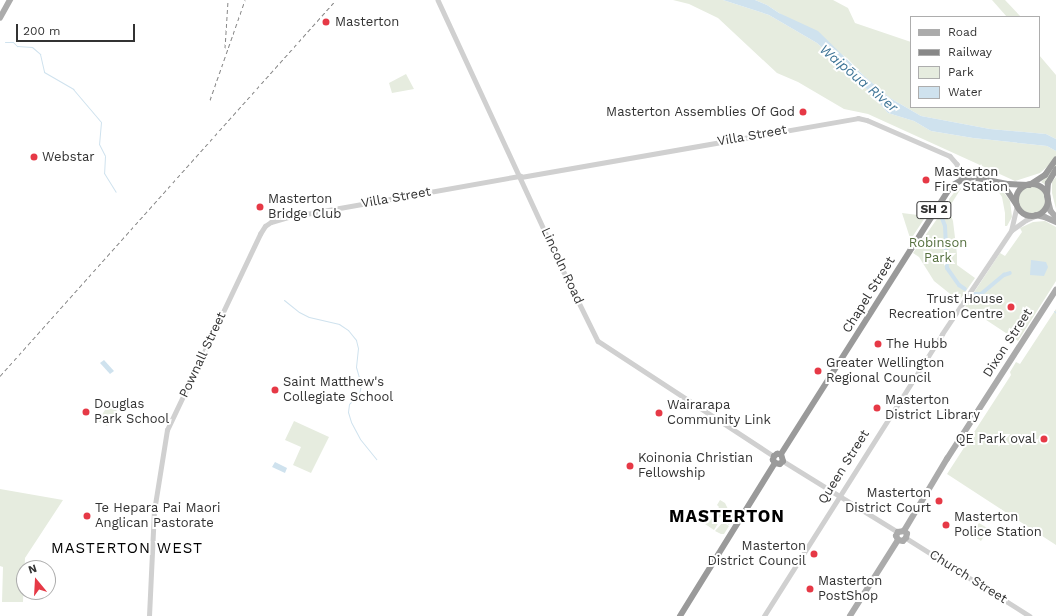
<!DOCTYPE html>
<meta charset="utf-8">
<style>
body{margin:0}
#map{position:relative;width:1056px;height:616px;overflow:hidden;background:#fff;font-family:"Work Sans",sans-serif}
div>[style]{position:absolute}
.green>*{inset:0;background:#e6ecdf}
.round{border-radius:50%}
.water>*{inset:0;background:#cfe2ee}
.stream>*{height:1px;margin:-0.5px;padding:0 0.5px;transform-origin:0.5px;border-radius:0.5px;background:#cfe2ee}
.canal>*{height:4px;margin:-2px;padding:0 2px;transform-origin:2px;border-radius:2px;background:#cfe2ee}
.minor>*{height:4.5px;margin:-2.25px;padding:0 2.25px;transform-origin:2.25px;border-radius:2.25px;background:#d0d0d0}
.major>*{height:5.5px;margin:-2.75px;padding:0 2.75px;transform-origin:2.75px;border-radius:2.75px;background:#ababab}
.highway>*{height:6px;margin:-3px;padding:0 3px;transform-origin:3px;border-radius:3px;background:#9a9a9a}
.highway>.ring{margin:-3px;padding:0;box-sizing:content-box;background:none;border:6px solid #9a9a9a;border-radius:50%}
.rail>*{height:1px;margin-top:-0.5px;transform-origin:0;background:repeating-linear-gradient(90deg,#888 0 4px,transparent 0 7px)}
.dots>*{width:11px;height:11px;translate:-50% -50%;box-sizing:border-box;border:2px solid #fff;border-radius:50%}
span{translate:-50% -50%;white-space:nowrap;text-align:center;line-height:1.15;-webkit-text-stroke:4px #fff;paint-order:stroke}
.shield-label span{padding:1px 3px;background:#fff;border:1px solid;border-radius:3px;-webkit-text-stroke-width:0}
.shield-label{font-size:12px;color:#333;font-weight:700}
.poi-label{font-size:13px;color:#333}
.left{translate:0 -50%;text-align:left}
.right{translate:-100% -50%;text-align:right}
.street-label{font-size:13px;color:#333}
.park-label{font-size:13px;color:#56703f}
.water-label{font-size:14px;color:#3f7597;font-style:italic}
.quarter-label{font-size:15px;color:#000;letter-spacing:1px}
.district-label{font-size:17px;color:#000;font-weight:700;letter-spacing:1px}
.legend{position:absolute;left:910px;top:16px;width:130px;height:92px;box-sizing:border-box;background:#fff;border:1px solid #adadad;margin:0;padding:5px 7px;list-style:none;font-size:12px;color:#333}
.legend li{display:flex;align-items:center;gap:8px;height:20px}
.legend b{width:20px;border:1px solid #adadad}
.north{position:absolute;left:16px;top:560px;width:40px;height:40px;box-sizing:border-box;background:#fff;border:1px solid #adadad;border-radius:50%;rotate:342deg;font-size:11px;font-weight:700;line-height:16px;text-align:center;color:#333}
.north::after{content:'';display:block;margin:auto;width:14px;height:18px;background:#e63946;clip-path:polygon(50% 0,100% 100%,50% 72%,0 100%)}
.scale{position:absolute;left:16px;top:24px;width:119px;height:18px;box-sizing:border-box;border:2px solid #333;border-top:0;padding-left:5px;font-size:12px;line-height:14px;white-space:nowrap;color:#333;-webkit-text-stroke:3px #fff;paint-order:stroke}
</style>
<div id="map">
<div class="green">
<i style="clip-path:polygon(673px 0,723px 0,769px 15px,817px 43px,863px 85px,888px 113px,914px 121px,931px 131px,973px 138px,1047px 146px,1056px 151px,1056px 170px,1046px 185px,1041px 182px,1053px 169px,1048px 166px,1040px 173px,1015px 181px,868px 114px,844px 109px,798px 82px,777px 73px,718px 18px,689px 4px)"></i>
<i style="clip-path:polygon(755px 0,833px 0,848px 8px,855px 23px,911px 42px,911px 107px,1039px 107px,1039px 55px,1056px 75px,1056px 139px,1046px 134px,990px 129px,921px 116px,890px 98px,863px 75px,847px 58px,767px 5px)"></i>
<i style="clip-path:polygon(992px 0,1005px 0,1021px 17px,1007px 17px)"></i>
<i style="clip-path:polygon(406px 74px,414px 89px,392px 93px,389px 83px)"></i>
<i style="clip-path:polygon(1056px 177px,1056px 209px,1052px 193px,1052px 182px)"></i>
<i style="clip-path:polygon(988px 185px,1002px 190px,1010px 201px,1012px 217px,1007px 226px,1005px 226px,1005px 213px,1002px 197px,996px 188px,986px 186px,965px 188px,960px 190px,950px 206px,949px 199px,957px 189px,967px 186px)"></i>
<i class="round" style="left:1018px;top:186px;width:28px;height:28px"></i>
<i style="clip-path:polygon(944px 209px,951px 216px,953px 221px,957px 254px,957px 265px,975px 278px,959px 301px,934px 281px,919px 257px,913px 253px)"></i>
<i style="clip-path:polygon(902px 213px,926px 216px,911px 239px,910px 238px)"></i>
<i style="clip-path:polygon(1045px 221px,1056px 227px,1056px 281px,1018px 341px,965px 306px,1000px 253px,1005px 256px,1022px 232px,1020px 228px,1033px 222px)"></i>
<i style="clip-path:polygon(1056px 309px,1056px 545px,947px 474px,1011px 375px,1010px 372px,1016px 362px,1020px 364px)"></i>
<i style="clip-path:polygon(110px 402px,118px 408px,107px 426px,98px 421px)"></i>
<i style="clip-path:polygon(294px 421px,329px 437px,311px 473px,293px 465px,301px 447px,285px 440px)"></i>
<i style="clip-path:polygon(0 489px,63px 500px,25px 558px,23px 602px,2px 602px,3px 567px,0 566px)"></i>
<i style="clip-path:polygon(720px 500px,725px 503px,728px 509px,719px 518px,711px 513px,712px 510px,716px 512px,719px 507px,717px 505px)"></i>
<i style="clip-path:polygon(729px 508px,738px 511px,729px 525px,723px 521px,723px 519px)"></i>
<i style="clip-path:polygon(699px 516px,702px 517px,701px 520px,705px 523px,707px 520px,710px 521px,713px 516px,719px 522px,714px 530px,702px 522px,700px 519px)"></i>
<i style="clip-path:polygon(723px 522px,729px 526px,724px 534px,721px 534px,715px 531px)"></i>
<i style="clip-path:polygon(979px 523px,989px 529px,981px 541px,974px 536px,970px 537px)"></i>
</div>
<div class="water">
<i style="clip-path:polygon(723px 0,755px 0,767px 5px,779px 13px,818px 31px,863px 75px,890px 98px,921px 116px,990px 129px,1046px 134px,1056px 139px,1056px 151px,1047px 146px,973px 138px,931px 131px,914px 121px,888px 113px,863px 85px,817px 43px,769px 15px)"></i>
<i style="clip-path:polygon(1031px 260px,1046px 262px,1048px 267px,1044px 276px,1030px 275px)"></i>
<i style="clip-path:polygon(104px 360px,114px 371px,110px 374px,100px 363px)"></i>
<i style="clip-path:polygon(275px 462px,287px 468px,285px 473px,272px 467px)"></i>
</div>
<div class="stream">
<i style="left:5px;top:42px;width:8px"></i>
<i style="left:13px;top:42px;width:6px;rotate:45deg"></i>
<i style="left:17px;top:46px;width:15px;rotate:4deg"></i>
<i style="left:32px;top:47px;width:11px;rotate:41deg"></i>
<i style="left:40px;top:54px;width:18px;rotate:77deg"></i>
<i style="left:44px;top:72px;width:34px;rotate:30deg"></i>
<i style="left:73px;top:89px;width:43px;rotate:49.7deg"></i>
<i style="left:101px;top:122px;width:22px;rotate:95deg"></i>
<i style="left:99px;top:144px;width:13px;rotate:63deg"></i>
<i style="left:105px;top:156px;width:17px;rotate:93deg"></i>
<i style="left:104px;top:173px;width:22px;rotate:58deg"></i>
<i style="left:284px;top:300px;width:19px;rotate:39deg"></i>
<i style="left:299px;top:312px;width:11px;rotate:27deg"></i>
<i style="left:309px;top:317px;width:31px;rotate:13deg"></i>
<i style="left:339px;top:324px;width:11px;rotate:34deg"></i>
<i style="left:348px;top:330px;width:13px;rotate:51deg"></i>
<i style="left:356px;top:340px;width:8px;rotate:76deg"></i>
<i style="left:358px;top:348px;width:19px;rotate:96deg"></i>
<i style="left:356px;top:367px;width:19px;rotate:74deg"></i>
<i style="left:361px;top:385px;width:9px;rotate:103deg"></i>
<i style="left:359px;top:394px;width:14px;rotate:135deg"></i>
<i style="left:349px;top:404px;width:8px;rotate:97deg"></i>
<i style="left:348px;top:412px;width:10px;rotate:73deg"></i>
<i style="left:351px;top:422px;width:19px;rotate:62deg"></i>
<i style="left:360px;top:439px;width:26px;rotate:51deg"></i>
<i style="left:1054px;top:311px;width:3px;rotate:45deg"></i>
</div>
<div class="canal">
<i style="left:940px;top:213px;width:14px;rotate:69deg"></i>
<i style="left:945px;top:226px;width:42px;rotate:87.3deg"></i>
<i style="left:947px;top:268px;width:21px;rotate:55deg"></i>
<i style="left:959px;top:285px;width:7px;rotate:34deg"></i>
<i style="left:974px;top:294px;width:7px"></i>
<i style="left:981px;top:294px;width:30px;rotate:-40deg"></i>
<i style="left:1004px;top:275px;width:6px;rotate:-18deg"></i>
</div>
<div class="minor">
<i style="left:438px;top:0;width:298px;rotate:65.2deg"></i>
<i style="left:563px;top:270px;width:79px;rotate:63.8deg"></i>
<i style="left:598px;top:341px;width:210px;rotate:33.2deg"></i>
<i style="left:521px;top:177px;width:342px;rotate:-9.9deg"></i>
<i style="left:858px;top:118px;width:9px;rotate:13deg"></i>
<i style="left:867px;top:120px;width:90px;rotate:23.4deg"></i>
<i style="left:950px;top:156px;width:11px;rotate:49deg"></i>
<i style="left:957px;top:164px;width:17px;rotate:73deg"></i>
<i style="left:1012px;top:230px;width:17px;rotate:-36deg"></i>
<i style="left:1026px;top:220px;width:10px;rotate:-24deg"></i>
<i style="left:783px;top:461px;width:135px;rotate:31.7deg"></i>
<i style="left:906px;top:538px;width:146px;rotate:32.2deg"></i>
<i style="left:149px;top:616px;width:105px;rotate:-87.3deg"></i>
<i style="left:154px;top:511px;width:82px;rotate:-80.9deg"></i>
<i style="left:167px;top:430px;width:217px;rotate:-64.6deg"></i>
<i style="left:260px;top:234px;width:9px;rotate:-58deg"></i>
<i style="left:265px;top:226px;width:7px;rotate:-34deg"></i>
<i style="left:271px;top:222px;width:19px;rotate:-16deg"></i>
<i style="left:289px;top:217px;width:235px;rotate:-10.1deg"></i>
<i style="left:764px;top:616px;width:333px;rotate:-57.7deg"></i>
<i style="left:942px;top:334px;width:124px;rotate:-56.2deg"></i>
<i style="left:1011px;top:231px;width:26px;rotate:-77deg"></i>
</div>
<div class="major">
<i style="left:0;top:18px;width:21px;rotate:-61deg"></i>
<i style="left:1048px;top:199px;width:12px;rotate:76deg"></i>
<i style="left:1051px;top:211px;width:8px;rotate:50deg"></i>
<i style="left:1036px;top:215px;width:9px;rotate:13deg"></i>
<i style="left:1045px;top:217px;width:12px;rotate:24deg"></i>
<i style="left:904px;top:531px;width:84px;rotate:-59.2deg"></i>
<i style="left:947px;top:459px;width:201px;rotate:-57.2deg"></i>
<i style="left:898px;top:540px;width:5px;rotate:11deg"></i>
<i style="left:903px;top:541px;width:4px;rotate:-45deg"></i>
<i style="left:906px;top:538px;width:4px;rotate:-76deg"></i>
<i style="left:907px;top:534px;width:4px;rotate:-135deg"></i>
<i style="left:898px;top:540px;width:4px;rotate:-117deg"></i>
<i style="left:896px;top:536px;width:4px;rotate:-63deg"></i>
<i style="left:898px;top:532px;width:6px;rotate:-9deg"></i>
<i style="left:850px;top:616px;width:90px;rotate:-57.7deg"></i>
</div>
<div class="highway">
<i style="left:999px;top:184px;width:5px;rotate:22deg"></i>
<i style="left:1004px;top:186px;width:22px;rotate:56deg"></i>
<i style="left:1031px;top:184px;width:17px;rotate:-33deg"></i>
<i style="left:1045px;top:175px;width:19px;rotate:-55deg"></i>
<i class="ring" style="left:1016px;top:184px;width:26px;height:26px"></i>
<i style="left:1047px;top:196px;width:13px;rotate:-86deg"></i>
<i style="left:1048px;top:183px;width:16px;rotate:-60deg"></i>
<i style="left:781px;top:454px;width:317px;rotate:-57.6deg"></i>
<i style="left:951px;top:186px;width:13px;rotate:-29deg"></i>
<i style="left:962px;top:180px;width:15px;rotate:-8deg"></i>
<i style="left:977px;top:178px;width:32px;rotate:11deg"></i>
<i style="left:1008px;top:184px;width:21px;rotate:3deg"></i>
<i style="left:775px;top:463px;width:4px;rotate:-124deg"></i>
<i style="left:773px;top:460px;width:4px;rotate:-76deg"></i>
<i style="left:774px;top:456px;width:4px;rotate:-34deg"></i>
<i style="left:777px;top:454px;width:4px"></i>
<i style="left:775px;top:463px;width:5px;rotate:11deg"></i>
<i style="left:780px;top:464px;width:4px;rotate:-45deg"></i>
<i style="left:783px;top:461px;width:7px;rotate:-106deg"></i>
<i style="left:680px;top:616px;width:180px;rotate:-58.2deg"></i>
</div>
<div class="rail">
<i style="left:225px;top:48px;width:48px;rotate:-86.4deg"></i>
<i style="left:210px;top:100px;width:106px;rotate:-70.7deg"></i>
<i style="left:0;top:376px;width:504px;rotate:-48.22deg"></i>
</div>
<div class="dots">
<i style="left:326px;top:22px;background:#e63946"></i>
<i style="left:803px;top:112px;background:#e63946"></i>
<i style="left:34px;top:157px;background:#e63946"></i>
<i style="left:926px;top:180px;background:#e63946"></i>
<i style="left:260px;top:207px;background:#e63946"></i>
<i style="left:1011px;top:307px;background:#e63946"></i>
<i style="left:878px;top:344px;background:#e63946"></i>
<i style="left:818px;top:371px;background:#e63946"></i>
<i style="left:275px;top:390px;background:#e63946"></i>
<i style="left:877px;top:408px;background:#e63946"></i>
<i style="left:86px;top:412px;background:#e63946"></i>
<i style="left:659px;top:413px;background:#e63946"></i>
<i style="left:1044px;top:439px;background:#e63946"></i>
<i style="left:630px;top:466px;background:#e63946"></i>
<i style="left:939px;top:501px;background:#e63946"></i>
<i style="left:87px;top:516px;background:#e63946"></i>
<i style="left:946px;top:525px;background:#e63946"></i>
<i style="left:814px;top:554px;background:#e63946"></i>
<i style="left:810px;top:589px;background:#e63946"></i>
</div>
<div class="shield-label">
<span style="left:934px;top:210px">SH 2</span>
</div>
<div class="poi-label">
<span class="left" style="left:335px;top:22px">Masterton</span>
<span class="right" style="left:795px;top:112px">Masterton Assemblies Of God</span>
<span class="left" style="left:42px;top:157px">Webstar</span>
<span class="left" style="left:934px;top:180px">Masterton<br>Fire Station</span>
<span class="left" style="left:268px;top:207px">Masterton<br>Bridge Club</span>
<span class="right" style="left:1003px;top:307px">Trust House<br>Recreation Centre</span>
<span class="left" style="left:886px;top:344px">The Hubb</span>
<span class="left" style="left:826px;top:371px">Greater Wellington<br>Regional Council</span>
<span class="left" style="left:283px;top:390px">Saint Matthew's<br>Collegiate School</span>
<span class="left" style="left:885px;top:408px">Masterton<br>District Library</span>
<span class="left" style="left:94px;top:412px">Douglas<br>Park School</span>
<span class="left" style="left:667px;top:413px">Wairarapa<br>Community Link</span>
<span class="right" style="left:1036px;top:439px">QE Park oval</span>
<span class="left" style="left:638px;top:466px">Koinonia Christian<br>Fellowship</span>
<span class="right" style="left:931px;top:501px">Masterton<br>District Court</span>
<span class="left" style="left:95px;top:516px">Te Hepara Pai Maori<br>Anglican Pastorate</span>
<span class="left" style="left:954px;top:525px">Masterton<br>Police Station</span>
<span class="right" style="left:806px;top:554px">Masterton<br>District Council</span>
<span class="left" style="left:818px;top:589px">Masterton<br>PostShop</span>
</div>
<div class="street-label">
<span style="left:752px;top:136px;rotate:-10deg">Villa Street</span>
<span style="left:396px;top:198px;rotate:-10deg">Villa Street</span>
<span style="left:562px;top:266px;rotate:65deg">Lincoln Road</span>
<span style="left:869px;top:295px;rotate:-58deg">Chapel Street</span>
<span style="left:1008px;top:343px;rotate:-57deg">Dixon Street</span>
<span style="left:203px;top:355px;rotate:-65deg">Pownall Street</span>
<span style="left:844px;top:467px;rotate:-58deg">Queen Street</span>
<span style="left:968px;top:577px;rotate:32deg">Church Street</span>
</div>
<div class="park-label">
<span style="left:938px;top:251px">Robinson<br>Park</span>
</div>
<div class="water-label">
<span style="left:859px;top:78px;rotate:40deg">Waipōua River</span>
</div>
<div class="quarter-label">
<span style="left:127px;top:549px">MASTERTON WEST</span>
</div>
<div class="district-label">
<span style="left:727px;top:517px">MASTERTON</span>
</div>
<ul class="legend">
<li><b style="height:5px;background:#ababab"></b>Road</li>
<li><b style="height:5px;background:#888"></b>Railway</li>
<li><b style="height:11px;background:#e6ecdf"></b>Park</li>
<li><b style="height:11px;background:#cfe2ee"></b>Water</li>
</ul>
<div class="north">N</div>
<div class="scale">200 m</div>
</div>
